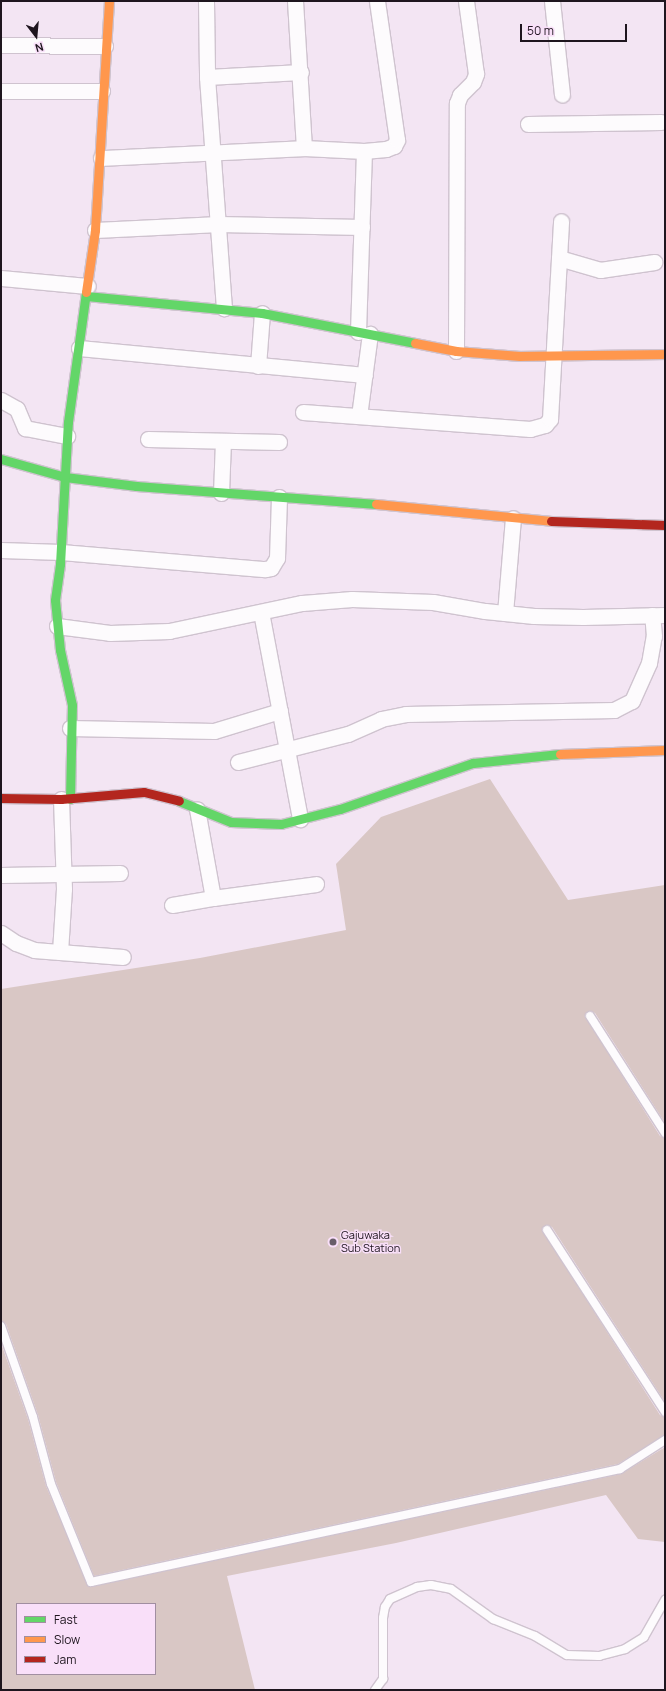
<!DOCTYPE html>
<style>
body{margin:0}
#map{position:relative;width:666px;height:1691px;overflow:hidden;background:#f3e5f3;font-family:Manrope,sans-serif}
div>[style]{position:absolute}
.building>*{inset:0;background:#d9c7c5}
.roads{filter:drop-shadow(1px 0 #cfc3cf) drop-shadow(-1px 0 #cfc3cf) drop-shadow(0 1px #cfc3cf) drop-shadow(0 -1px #cfc3cf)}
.lane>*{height:8px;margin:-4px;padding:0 4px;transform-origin:4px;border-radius:4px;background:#fdfbfd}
.street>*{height:15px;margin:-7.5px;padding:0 7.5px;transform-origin:7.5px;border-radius:7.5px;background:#fdfbfd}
.fast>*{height:9px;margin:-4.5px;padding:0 4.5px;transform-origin:4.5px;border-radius:4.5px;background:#63d668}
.slow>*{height:9px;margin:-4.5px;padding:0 4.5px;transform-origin:4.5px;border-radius:4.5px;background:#ff974d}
.jam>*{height:9px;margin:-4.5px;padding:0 4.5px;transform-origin:4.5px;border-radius:4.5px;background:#b3261e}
.dots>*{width:11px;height:11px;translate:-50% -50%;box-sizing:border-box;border:2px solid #f9dff9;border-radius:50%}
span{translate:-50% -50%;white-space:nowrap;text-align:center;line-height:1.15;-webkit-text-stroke:3px #f9dff9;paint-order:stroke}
.poi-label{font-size:11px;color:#1e151e}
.left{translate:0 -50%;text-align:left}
.frame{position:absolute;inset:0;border:2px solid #1e151e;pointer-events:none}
.legend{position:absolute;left:16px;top:1603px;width:140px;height:72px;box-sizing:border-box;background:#f9dff9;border:1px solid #a18ea1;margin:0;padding:5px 7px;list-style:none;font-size:12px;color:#1e151e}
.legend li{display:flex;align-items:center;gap:8px;height:20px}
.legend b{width:20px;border:1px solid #a18ea1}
.north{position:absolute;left:16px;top:16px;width:40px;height:40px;-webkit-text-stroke:3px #f9dff9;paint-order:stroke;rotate:164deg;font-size:11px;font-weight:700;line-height:16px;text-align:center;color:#1e151e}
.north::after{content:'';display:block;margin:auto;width:14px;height:18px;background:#1e151e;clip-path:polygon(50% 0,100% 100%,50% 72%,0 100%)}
.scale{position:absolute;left:520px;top:24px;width:107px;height:18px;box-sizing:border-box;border:2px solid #1e151e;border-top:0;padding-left:5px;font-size:12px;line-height:14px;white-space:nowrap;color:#1e151e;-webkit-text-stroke:3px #f9dff9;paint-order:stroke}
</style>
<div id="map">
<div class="building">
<i style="clip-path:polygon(490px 779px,568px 900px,665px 885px,665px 1123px,595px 1013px,589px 1011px,585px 1016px,660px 1136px,665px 1138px,665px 1402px,552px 1227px,546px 1225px,542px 1230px,660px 1415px,665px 1417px,665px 1435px,618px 1464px,94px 1576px,56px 1482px,38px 1415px,6px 1324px,1px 1321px,1px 989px,200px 958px,346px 930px,336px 864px,381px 817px)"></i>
<i style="clip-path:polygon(evenodd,1px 1343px,28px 1419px,46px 1486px,89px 1587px,621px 1474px,665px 1447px,665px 1542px,638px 1539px,606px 1495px,396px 1543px,227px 1576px,255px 1690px,1px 1690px,1px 1343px,17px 1604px,155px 1604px,155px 1674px,17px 1674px,17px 1604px)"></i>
</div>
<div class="roads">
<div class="lane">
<i style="left:590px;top:1016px;width:139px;rotate:57.3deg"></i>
<i style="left:547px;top:1230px;width:217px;rotate:57deg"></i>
<i style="left:1px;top:1326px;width:96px;rotate:70.6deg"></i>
<i style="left:33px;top:1417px;width:69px;rotate:75deg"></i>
<i style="left:51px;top:1484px;width:106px;rotate:67.8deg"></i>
<i style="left:91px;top:1582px;width:541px;rotate:-12.06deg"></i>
<i style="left:620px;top:1469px;width:54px;rotate:-32.8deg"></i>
<i style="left:375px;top:1690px;width:14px;rotate:-54deg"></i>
<i style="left:383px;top:1679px;width:61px;rotate:-90deg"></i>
<i style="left:383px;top:1618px;width:11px;rotate:-80deg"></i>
<i style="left:385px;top:1607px;width:9px;rotate:-58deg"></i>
<i style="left:390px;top:1599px;width:30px;rotate:-24deg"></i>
<i style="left:417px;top:1587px;width:14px;rotate:-8deg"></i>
<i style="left:431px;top:1585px;width:20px;rotate:11deg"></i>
<i style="left:451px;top:1589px;width:52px;rotate:35.5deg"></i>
<i style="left:493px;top:1619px;width:45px;rotate:22deg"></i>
<i style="left:535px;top:1636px;width:37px;rotate:31deg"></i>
<i style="left:567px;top:1655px;width:32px;rotate:2deg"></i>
<i style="left:599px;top:1656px;width:27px;rotate:-15deg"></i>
<i style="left:625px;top:1649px;width:22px;rotate:-32deg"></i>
<i style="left:644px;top:1637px;width:43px;rotate:-60.4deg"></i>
</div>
<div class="street">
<i style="left:206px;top:1px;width:76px;rotate:89.2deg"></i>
<i style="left:207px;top:77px;width:232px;rotate:85.8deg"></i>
<i style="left:295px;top:1px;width:147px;rotate:86.5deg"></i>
<i style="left:304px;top:148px;width:60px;rotate:2.9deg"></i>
<i style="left:364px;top:151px;width:181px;rotate:91.9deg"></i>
<i style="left:552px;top:1px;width:94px;rotate:83.9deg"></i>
<i style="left:1px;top:45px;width:104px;rotate:0.6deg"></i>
<i style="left:207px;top:77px;width:94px;rotate:-3deg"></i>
<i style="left:1px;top:91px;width:101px"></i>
<i style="left:528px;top:124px;width:133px;rotate:-0.9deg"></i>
<i style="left:364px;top:151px;width:22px;rotate:-5deg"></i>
<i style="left:386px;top:149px;width:9px;rotate:-21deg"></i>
<i style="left:394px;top:146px;width:7px;rotate:-63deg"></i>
<i style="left:397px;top:140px;width:140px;rotate:-98.2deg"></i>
<i style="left:101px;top:158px;width:203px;rotate:-2.8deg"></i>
<i style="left:95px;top:230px;width:124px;rotate:-2.8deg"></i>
<i style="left:219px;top:224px;width:143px;rotate:1.2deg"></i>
<i style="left:559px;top:258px;width:43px;rotate:16.3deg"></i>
<i style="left:600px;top:270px;width:55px;rotate:-8.4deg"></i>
<i style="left:1px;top:278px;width:87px;rotate:5.3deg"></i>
<i style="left:79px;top:348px;width:287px;rotate:5.4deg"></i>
<i style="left:456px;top:351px;width:248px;rotate:-89.8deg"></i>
<i style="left:457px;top:103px;width:9px;rotate:-69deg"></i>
<i style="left:460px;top:95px;width:18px;rotate:-45deg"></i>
<i style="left:473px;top:82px;width:9px;rotate:-69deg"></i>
<i style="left:476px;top:74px;width:74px;rotate:-97.8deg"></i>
<i style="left:258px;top:366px;width:53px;rotate:-85.7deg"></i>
<i style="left:1px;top:400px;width:18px;rotate:29deg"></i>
<i style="left:17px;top:409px;width:21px;rotate:67deg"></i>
<i style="left:25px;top:428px;width:43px;rotate:10.8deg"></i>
<i style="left:303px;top:412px;width:228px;rotate:4.3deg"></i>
<i style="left:530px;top:429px;width:16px;rotate:-15deg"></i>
<i style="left:545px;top:425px;width:8px;rotate:-50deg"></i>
<i style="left:550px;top:419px;width:198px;rotate:-86.8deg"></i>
<i style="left:359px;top:416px;width:83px;rotate:-82.4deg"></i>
<i style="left:148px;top:439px;width:131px;rotate:1.3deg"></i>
<i style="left:221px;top:493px;width:52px;rotate:-87.8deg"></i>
<i style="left:1px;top:550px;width:60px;rotate:1.9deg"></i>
<i style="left:61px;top:552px;width:205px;rotate:4.8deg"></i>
<i style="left:265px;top:569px;width:6px;rotate:-9deg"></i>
<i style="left:271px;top:568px;width:12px;rotate:-59deg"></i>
<i style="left:277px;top:558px;width:61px;rotate:-88.1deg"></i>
<i style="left:261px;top:612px;width:211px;rotate:79.3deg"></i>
<i style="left:505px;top:613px;width:95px;rotate:-85.2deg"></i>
<i style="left:57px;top:626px;width:53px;rotate:7.5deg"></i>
<i style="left:110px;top:633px;width:59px;rotate:-1.9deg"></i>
<i style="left:169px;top:631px;width:136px;rotate:-11.9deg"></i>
<i style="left:302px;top:603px;width:50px;rotate:-4.6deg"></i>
<i style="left:352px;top:599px;width:81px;rotate:2.1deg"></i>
<i style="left:433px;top:602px;width:53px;rotate:9.8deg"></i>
<i style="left:485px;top:611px;width:49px;rotate:5.8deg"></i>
<i style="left:534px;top:616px;width:49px;rotate:1.2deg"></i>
<i style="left:583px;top:617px;width:82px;rotate:-1.4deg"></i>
<i style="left:70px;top:728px;width:144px;rotate:1.2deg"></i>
<i style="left:214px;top:731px;width:69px;rotate:-16.9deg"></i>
<i style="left:238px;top:762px;width:114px;rotate:-14.3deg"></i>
<i style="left:348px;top:734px;width:36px;rotate:-24deg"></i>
<i style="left:381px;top:719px;width:25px;rotate:-11deg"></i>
<i style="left:406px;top:714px;width:208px;rotate:-1.1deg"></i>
<i style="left:614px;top:710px;width:20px;rotate:-27deg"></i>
<i style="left:632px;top:701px;width:42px;rotate:-65.9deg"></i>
<i style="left:649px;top:663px;width:27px;rotate:-80deg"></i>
<i style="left:654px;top:636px;width:21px;rotate:-95deg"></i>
<i style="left:1px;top:875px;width:119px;rotate:-1deg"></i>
<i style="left:213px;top:898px;width:104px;rotate:-7.7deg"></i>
<i style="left:172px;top:905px;width:42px;rotate:-9.7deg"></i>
<i style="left:213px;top:898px;width:90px;rotate:-100.2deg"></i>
<i style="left:1px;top:933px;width:18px;rotate:34deg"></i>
<i style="left:16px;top:943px;width:19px;rotate:21deg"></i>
<i style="left:34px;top:950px;width:89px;rotate:4.5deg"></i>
<i style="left:60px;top:952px;width:63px;rotate:-86.4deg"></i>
<i style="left:64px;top:889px;width:90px;rotate:-91.9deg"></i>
</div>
<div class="fast">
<i style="left:86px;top:296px;width:177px;rotate:5.5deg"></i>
<i style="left:262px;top:313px;width:156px;rotate:11.1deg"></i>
<i style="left:1px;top:459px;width:66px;rotate:15.7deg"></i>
<i style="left:65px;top:477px;width:72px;rotate:7.2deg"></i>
<i style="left:136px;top:486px;width:241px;rotate:4.3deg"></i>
<i style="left:70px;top:799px;width:94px;rotate:-88.8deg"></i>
<i style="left:72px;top:705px;width:56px;rotate:-102.3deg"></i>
<i style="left:60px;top:650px;width:50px;rotate:-95.7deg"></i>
<i style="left:55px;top:600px;width:36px;rotate:-82deg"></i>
<i style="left:60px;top:564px;width:142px;rotate:-86.8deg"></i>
<i style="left:68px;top:422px;width:131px;rotate:-82.1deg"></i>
<i style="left:179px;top:801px;width:56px;rotate:22deg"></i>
<i style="left:231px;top:822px;width:50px;rotate:2.3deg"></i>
<i style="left:281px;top:824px;width:61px;rotate:-14.3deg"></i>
<i style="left:340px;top:809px;width:141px;rotate:-19.1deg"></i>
<i style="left:473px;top:763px;width:87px;rotate:-5.9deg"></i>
</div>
<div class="slow">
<i style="left:86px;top:292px;width:63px;rotate:-81.7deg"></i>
<i style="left:95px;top:230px;width:229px;rotate:-86.5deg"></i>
<i style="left:415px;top:343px;width:42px;rotate:11deg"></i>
<i style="left:456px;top:351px;width:64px;rotate:4.5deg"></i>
<i style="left:520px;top:356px;width:142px;rotate:-0.8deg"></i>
<i style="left:376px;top:504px;width:176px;rotate:5.5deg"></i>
<i style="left:560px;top:754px;width:105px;rotate:-2.2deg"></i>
</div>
<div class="jam">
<i style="left:551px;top:521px;width:114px;rotate:2deg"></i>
<i style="left:1px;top:798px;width:60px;rotate:1deg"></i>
<i style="left:61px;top:799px;width:83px;rotate:-4.8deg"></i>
<i style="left:144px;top:792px;width:36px;rotate:14deg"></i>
</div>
</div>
<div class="dots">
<i style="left:333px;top:1242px;background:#695e69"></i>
</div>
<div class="poi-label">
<span class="left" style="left:341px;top:1242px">Gajuwaka<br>Sub Station</span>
</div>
<div class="frame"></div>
<ul class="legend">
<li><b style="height:5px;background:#63d668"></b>Fast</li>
<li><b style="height:5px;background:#ff974d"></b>Slow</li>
<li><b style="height:5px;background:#b3261e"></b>Jam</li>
</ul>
<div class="north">N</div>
<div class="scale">50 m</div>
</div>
